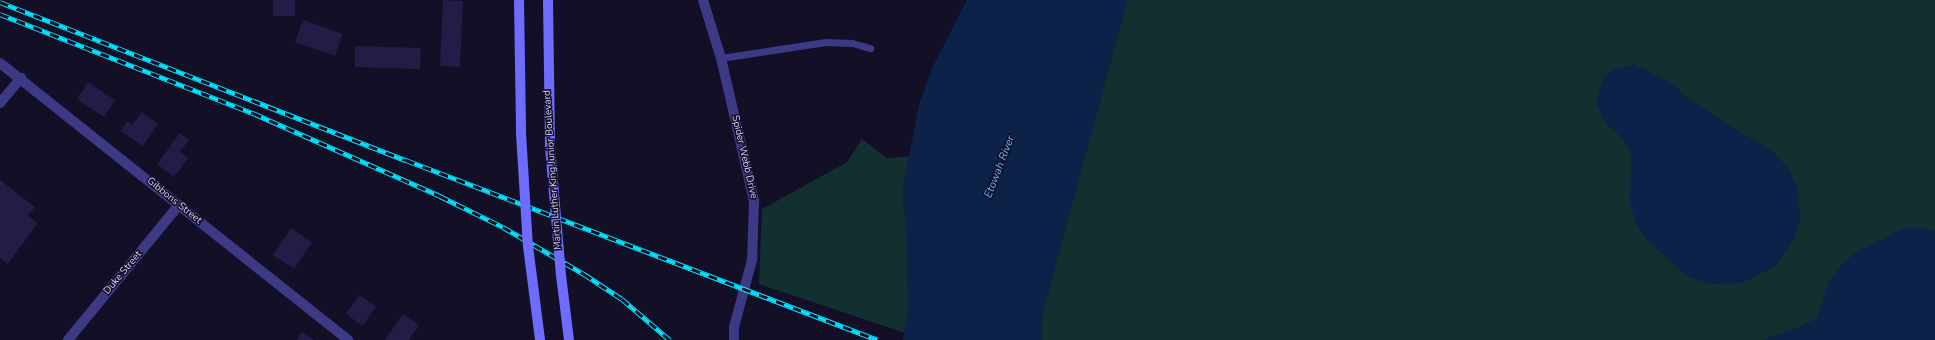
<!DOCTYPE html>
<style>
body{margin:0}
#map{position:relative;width:1935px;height:340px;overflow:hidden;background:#130f26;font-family:"Nunito Sans",sans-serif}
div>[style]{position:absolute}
.green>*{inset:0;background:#12302f}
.water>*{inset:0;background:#0c2248}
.building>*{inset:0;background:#241b47}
.service>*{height:7px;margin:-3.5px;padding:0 3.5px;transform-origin:3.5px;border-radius:3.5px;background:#3d3a85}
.minor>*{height:10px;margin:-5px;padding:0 5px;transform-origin:5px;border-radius:5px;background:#3d3a85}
.secondary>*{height:10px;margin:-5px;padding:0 5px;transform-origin:5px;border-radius:5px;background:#6f6bff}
.rail>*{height:4.5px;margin-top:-2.25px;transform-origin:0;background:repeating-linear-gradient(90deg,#130f26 0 9px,#00e5ff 0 18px);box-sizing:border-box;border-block:1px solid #00e5ff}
.secondary-bridge>*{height:10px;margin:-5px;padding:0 5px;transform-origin:5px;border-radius:5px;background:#6f6bff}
span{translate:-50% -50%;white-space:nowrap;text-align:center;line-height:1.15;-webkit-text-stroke:3px #130f26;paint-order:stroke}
.street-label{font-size:10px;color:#d9d4ff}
.water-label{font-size:11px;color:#62b6ff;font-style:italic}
</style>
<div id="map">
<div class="green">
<i style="clip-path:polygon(1127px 0,1935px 0,1935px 340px,1042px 340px,1042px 315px)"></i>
<i style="clip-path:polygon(862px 139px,886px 158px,917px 156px,908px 334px,759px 284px,762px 209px,847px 162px)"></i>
</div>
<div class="water">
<i style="clip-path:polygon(967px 0,1127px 0,1042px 315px,1042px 340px,903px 340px,908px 305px,906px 225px,902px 192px,905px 177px,919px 105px,932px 68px)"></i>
<i style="clip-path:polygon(1634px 64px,1673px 84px,1688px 99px,1773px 152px,1788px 168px,1797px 187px,1800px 219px,1794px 240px,1775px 266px,1747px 281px,1728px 285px,1706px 283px,1686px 275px,1648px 241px,1636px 223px,1630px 203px,1631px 158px,1628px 148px,1623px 139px,1607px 124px,1597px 106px,1597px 95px,1605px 76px,1614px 69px)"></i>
<i style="clip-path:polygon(1922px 227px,1935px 232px,1935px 340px,1762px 340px,1800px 327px,1817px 318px,1828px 282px,1841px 265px,1858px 251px,1902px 229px)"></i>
</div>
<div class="building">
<i style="clip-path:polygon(273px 0,295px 0,295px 16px,273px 16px)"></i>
<i style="clip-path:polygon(443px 0,463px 1px,460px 67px,440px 66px)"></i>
<i style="clip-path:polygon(303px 20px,343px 34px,335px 56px,295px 42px)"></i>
<i style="clip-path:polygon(355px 46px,421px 48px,420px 69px,355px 67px)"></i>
<i style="clip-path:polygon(88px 82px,115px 100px,104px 117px,77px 99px)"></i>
<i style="clip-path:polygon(142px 112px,158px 124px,143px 146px,121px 131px,127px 121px,132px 125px)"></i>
<i style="clip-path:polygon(180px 133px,189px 140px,180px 152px,188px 158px,174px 177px,157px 164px)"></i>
<i style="clip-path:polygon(0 180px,35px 207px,28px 216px,38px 223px,8px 264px,0 258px)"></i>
<i style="clip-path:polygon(291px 228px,312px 242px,294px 269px,273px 255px)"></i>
<i style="clip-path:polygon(359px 295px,376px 306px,363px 326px,346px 314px)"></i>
<i style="clip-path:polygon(403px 314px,419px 325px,409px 340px,385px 340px)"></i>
<i style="clip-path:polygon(302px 332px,314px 340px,297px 340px)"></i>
</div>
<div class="service">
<i style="left:721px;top:58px;width:106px;rotate:-8.7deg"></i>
<i style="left:826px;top:42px;width:26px;rotate:2deg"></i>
<i style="left:852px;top:43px;width:19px;rotate:16deg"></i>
</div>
<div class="minor">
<i style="left:703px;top:0;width:61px;rotate:72.8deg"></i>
<i style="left:721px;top:58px;width:147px;rotate:77deg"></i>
<i style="left:754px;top:201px;width:59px;rotate:91.9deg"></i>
<i style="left:752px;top:260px;width:69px;rotate:105deg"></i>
<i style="left:734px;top:327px;width:13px;rotate:90deg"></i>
<i style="left:0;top:63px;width:445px;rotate:38.5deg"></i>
<i style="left:0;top:103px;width:33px;rotate:-50deg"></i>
<i style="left:68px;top:340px;width:175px;rotate:-50.6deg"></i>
</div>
<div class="secondary">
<i style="left:519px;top:0;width:133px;rotate:89.1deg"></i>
<i style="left:548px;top:0;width:147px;rotate:89.2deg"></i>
</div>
<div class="rail">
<i style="left:0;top:2px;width:436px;rotate:21.3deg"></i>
<i style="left:406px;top:160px;width:505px;rotate:20.87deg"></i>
<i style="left:0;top:14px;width:272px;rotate:21.4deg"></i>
<i style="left:253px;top:113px;width:205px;rotate:23.9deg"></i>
<i style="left:440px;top:196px;width:70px;rotate:26.2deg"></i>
<i style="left:503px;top:227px;width:94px;rotate:30.1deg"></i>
<i style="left:584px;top:274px;width:45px;rotate:33.3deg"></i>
<i style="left:622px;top:299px;width:63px;rotate:40.5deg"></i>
</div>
<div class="secondary-bridge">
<i style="left:521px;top:133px;width:113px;rotate:86.5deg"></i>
<i style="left:528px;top:246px;width:95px;rotate:82.7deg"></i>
<i style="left:550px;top:147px;width:128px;rotate:85.1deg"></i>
<i style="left:561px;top:275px;width:65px;rotate:83deg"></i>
</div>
<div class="street-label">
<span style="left:744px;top:157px;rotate:77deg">Spider Webb Drive</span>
<span style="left:553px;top:170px;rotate:-94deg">Martin Luther King Junior Boulevard</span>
<span style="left:174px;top:201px;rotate:39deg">Gibbons Street</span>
<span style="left:123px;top:273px;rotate:-50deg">Duke Street</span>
</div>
<div class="water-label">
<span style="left:1000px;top:167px;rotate:-69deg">Etowah River</span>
</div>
</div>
